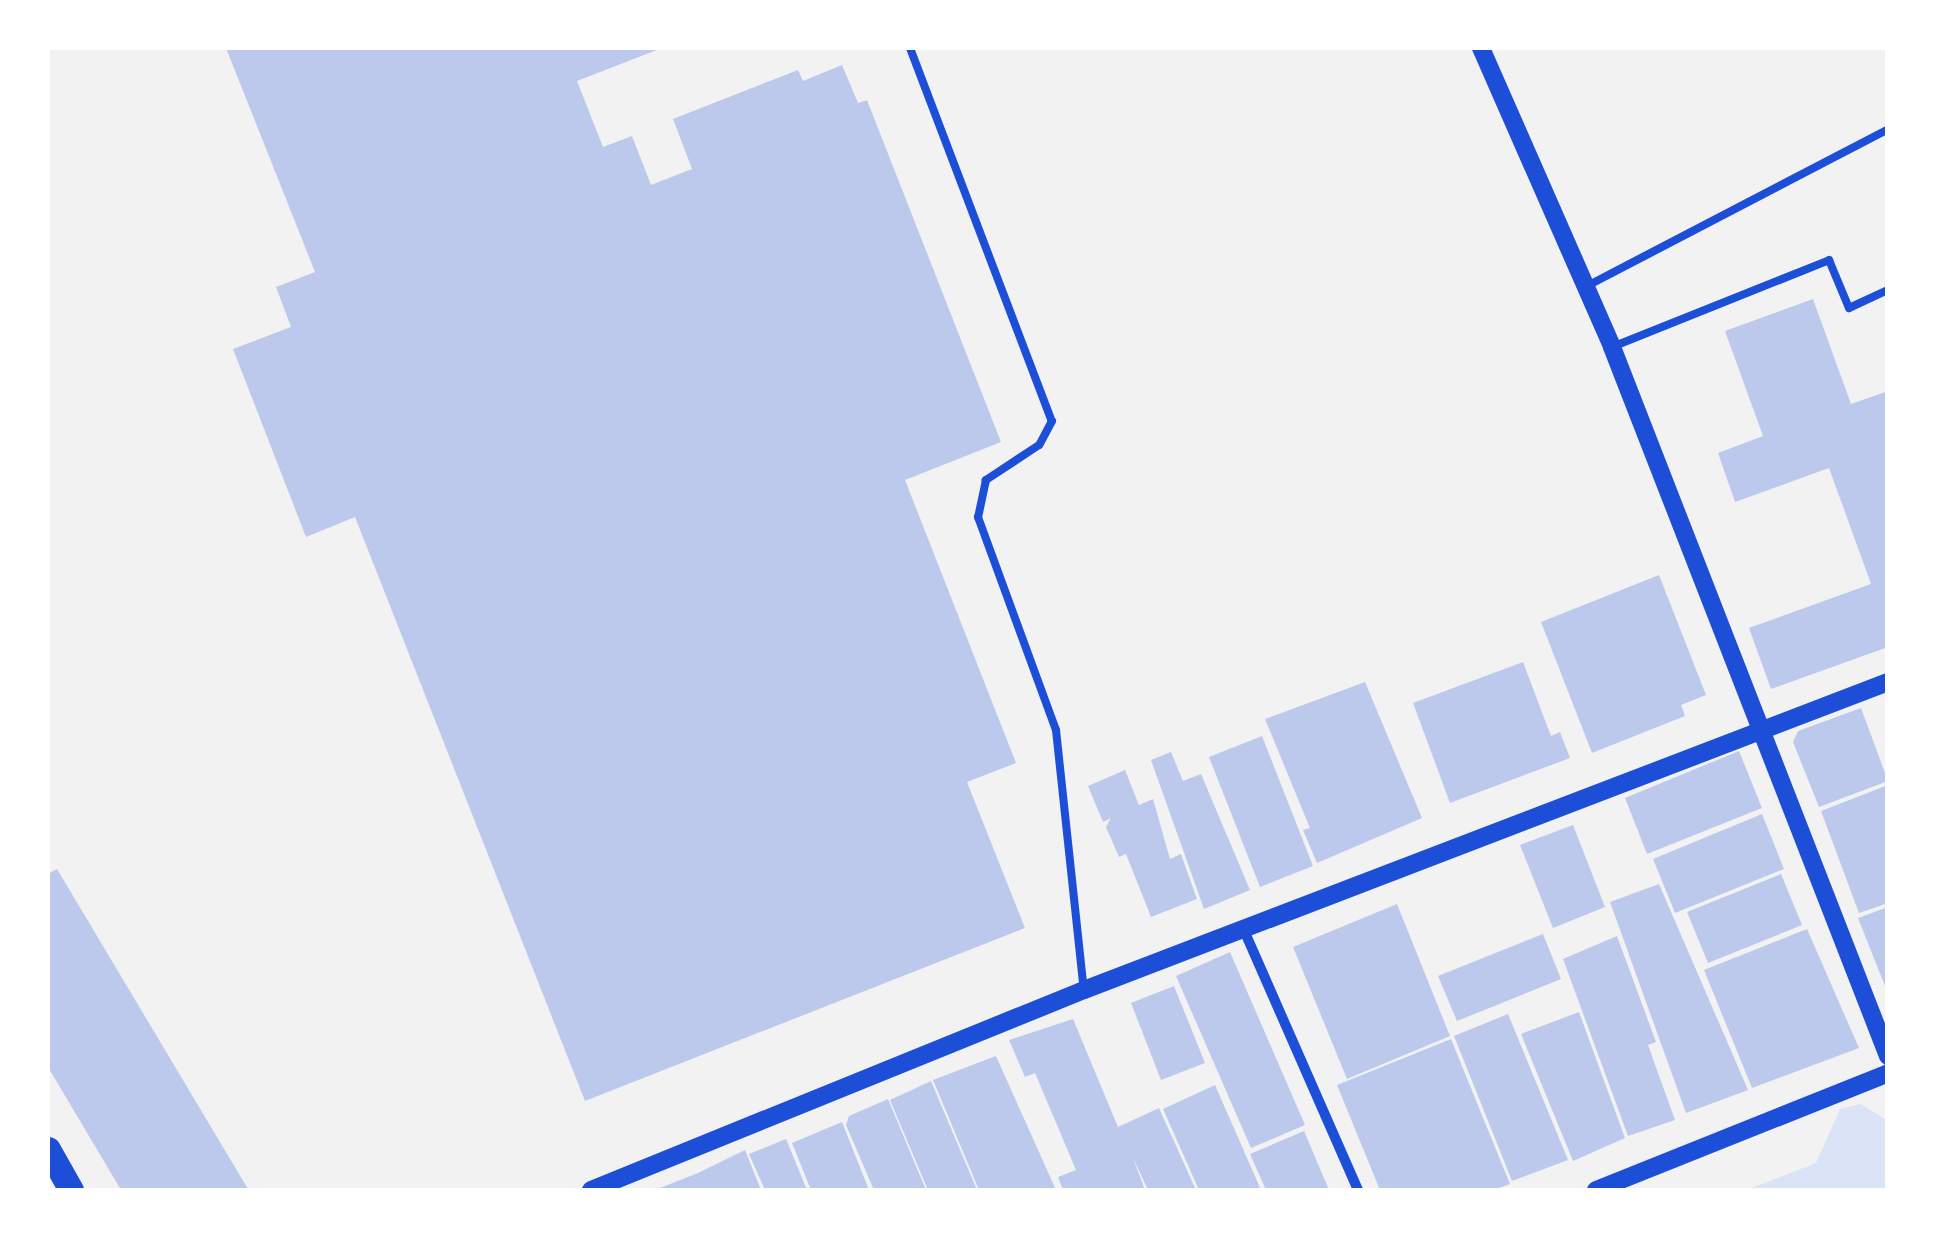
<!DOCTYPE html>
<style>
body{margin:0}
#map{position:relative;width:1935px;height:1238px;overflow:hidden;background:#f2f2f2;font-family:Jost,sans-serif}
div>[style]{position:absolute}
.green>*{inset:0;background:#dbe4f7}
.building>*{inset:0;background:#bdc9ec}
.service>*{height:8px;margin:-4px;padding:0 4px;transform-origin:4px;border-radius:4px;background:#1d4ed8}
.minor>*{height:10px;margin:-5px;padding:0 5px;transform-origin:5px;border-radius:5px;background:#1d4ed8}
.tertiary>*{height:18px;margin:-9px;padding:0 9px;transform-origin:9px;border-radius:9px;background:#1d4ed8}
.primary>*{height:25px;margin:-12.5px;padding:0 12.5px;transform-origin:12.5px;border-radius:12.5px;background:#1d4ed8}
span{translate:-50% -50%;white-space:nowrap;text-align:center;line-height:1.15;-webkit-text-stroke:8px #fff;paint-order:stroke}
.frame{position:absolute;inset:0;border:50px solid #fff;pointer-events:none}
</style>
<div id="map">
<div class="green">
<i style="clip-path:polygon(1860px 1104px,1887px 1120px,1887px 1190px,1746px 1190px,1816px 1163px,1840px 1109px)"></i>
</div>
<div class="building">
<i style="clip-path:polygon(226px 48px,662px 48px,577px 81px,603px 147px,632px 136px,651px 185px,692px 169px,673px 119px,798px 70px,803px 81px,842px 65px,858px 103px,867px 100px,1001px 442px,905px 480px,1016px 763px,967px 782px,1025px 928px,585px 1101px,355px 517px,306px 537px,233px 349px,291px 327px,276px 287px,315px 272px)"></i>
<i style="clip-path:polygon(1813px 299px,1851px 404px,1888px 391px,1888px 647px,1771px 689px,1749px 628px,1871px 584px,1829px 468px,1735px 502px,1718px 453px,1763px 436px,1725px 331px)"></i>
<i style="clip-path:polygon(1659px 575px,1706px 695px,1681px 705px,1685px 716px,1592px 753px,1541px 622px)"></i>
<i style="clip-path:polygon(1523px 662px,1551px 736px,1560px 732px,1570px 758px,1450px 803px,1413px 703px)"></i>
<i style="clip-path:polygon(1365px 682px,1422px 818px,1317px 863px,1303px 830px,1310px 828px,1265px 719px)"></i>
<i style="clip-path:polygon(1861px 708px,1888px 781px,1819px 807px,1793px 742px,1798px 731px)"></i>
<i style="clip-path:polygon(1262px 736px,1313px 866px,1260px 887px,1209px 757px)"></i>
<i style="clip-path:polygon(1739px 751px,1762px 808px,1647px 854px,1625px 798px)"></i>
<i style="clip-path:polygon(1171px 752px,1183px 781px,1201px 774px,1250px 890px,1204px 909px,1151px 760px)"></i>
<i style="clip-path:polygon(1125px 770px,1139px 805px,1153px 799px,1170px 859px,1181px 854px,1197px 899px,1151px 917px,1126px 854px,1119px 857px,1106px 827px,1111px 818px,1103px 822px,1088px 786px)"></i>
<i style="clip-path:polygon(1888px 785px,1888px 903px,1859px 913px,1821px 811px)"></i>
<i style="clip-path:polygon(1762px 814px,1784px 869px,1675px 913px,1653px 859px)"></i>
<i style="clip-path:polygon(1573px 825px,1605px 907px,1553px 928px,1520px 845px)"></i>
<i style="clip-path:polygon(57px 869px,248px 1189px,121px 1190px,48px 1067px,48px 874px)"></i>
<i style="clip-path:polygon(1781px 874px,1802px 925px,1708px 963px,1687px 912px)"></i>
<i style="clip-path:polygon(1659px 884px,1748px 1090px,1686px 1113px,1610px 902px)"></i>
<i style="clip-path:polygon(1397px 904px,1450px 1036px,1347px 1079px,1293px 947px)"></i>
<i style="clip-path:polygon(1888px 907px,1888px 991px,1887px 991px,1858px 918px)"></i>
<i style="clip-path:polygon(1807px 929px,1859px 1048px,1752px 1088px,1704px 970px)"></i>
<i style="clip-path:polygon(1543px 934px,1561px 979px,1457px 1021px,1438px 976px)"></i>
<i style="clip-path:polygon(1617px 936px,1656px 1042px,1648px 1045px,1675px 1120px,1628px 1136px,1563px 959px)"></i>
<i style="clip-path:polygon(1230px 952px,1305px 1125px,1251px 1148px,1176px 976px)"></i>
<i style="clip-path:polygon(1174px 986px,1205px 1063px,1161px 1080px,1131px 1003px)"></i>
<i style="clip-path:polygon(1579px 1012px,1625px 1138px,1573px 1161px,1521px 1034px)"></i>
<i style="clip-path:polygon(1508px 1014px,1568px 1160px,1512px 1181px,1454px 1036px)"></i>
<i style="clip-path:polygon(1073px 1019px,1118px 1127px,1159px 1108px,1196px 1190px,1148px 1190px,1133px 1158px,1145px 1190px,1063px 1190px,1058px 1177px,1076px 1170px,1035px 1073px,1025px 1077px,1009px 1040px)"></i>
<i style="clip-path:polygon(1451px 1039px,1510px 1184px,1493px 1190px,1380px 1190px,1337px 1085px)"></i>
<i style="clip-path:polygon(996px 1056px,1056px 1190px,979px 1190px,933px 1080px)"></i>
<i style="clip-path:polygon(931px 1081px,977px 1190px,928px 1190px,890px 1100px)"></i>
<i style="clip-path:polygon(1215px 1085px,1261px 1190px,1199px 1190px,1163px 1109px)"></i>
<i style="clip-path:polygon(888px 1099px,926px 1190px,874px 1190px,846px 1125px,849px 1116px)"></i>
<i style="clip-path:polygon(842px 1122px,869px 1190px,811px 1190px,792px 1143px)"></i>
<i style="clip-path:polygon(1304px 1131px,1329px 1190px,1266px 1190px,1250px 1154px)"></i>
<i style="clip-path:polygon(786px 1139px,807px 1190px,765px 1190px,749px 1154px)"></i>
<i style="clip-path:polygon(745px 1150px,761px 1190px,655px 1190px,698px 1173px)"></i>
</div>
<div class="service">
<i style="left:910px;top:48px;width:399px;rotate:69.2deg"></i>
<i style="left:1052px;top:421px;width:27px;rotate:118deg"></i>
<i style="left:1039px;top:445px;width:64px;rotate:146.6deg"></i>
<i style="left:986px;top:480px;width:38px;rotate:102deg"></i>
<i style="left:978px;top:517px;width:227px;rotate:69.9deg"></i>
<i style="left:1056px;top:730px;width:262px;rotate:83.9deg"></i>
<i style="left:1587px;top:286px;width:339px;rotate:-27.5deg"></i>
<i style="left:1612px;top:347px;width:234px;rotate:-21.8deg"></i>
<i style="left:1829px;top:260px;width:52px;rotate:67.4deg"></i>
<i style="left:1849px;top:308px;width:43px;rotate:-24.8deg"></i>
</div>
<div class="minor">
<i style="left:1243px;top:928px;width:286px;rotate:66.3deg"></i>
</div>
<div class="tertiary">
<i style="left:1481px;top:48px;width:326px;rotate:66.3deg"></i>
<i style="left:1612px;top:347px;width:761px;rotate:68.73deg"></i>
<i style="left:591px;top:1190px;width:532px;rotate:-22.08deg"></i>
<i style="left:1084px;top:990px;width:861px;rotate:-20.96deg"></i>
<i style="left:1596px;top:1190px;width:315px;rotate:-21.8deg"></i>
</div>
<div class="primary">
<i style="left:48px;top:1149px;width:47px;rotate:60.7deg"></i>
</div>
<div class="frame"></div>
</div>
